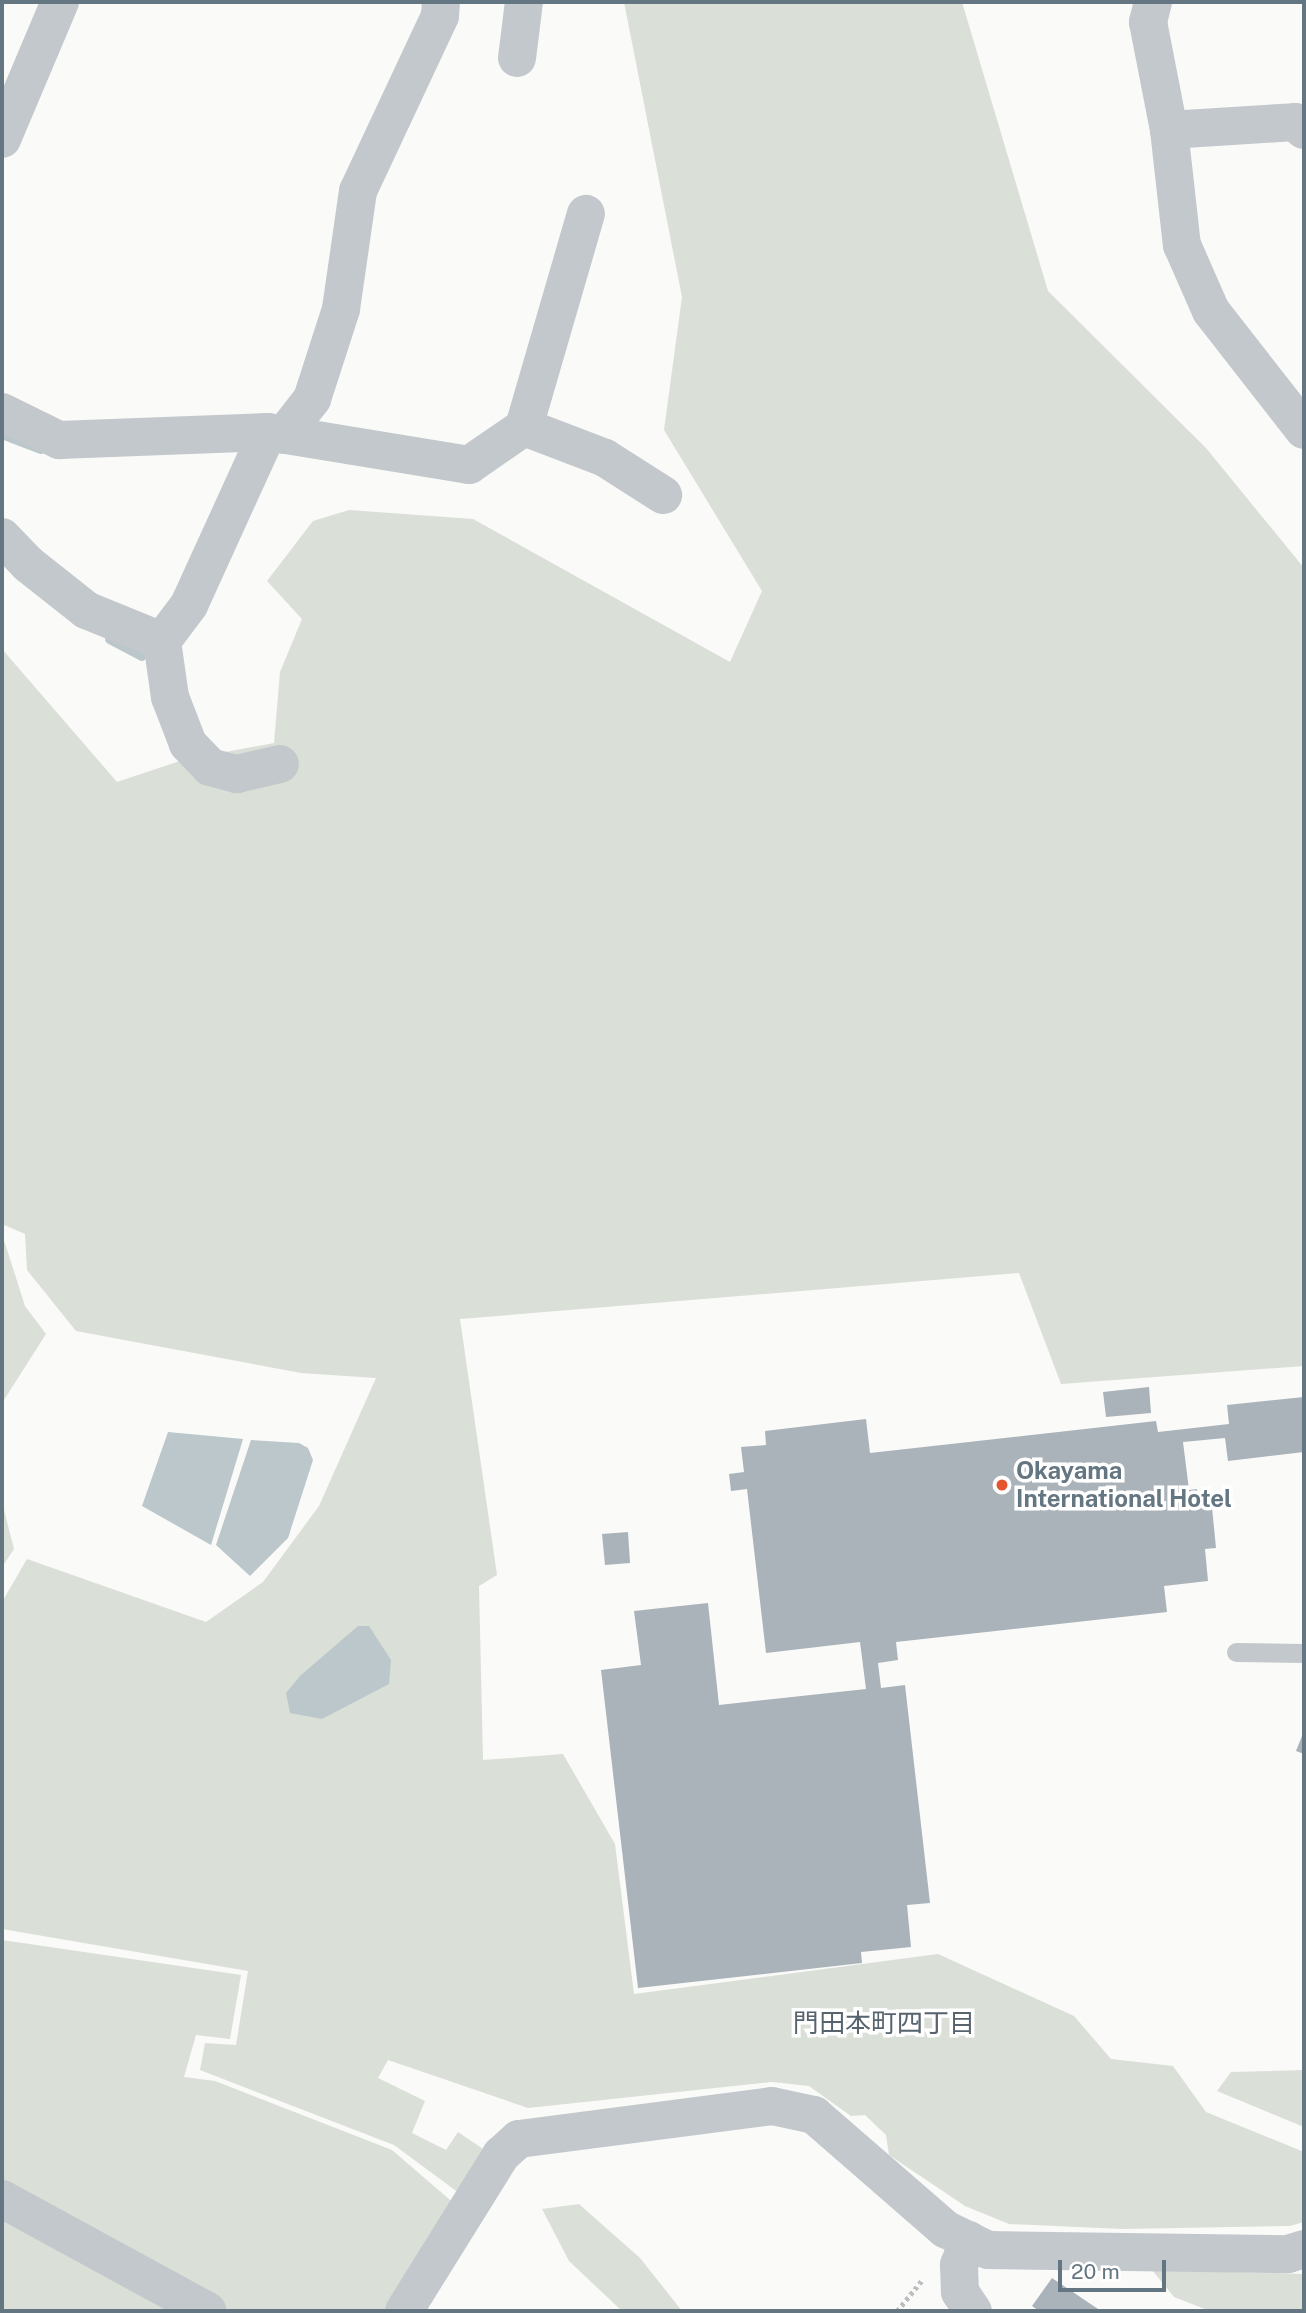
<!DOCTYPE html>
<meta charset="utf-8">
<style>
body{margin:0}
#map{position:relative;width:1306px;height:2313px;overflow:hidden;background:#fafaf8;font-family:"Public Sans","Noto Sans JP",sans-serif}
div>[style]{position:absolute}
.green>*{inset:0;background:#dadfd7}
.water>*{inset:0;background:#bbc7cb}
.stream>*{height:10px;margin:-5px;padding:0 5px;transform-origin:5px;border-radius:5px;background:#bbc7cb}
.building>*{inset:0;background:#aab3b9}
.path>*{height:4.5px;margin-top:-2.25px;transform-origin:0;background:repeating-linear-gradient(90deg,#bbbfc2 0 3.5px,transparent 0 7px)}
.service>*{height:19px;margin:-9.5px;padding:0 9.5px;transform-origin:9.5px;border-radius:9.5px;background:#c3c8cc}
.minor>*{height:38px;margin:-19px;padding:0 19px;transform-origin:19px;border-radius:19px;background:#c3c8cc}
.dots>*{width:19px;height:19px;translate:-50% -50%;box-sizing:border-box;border:4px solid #fff;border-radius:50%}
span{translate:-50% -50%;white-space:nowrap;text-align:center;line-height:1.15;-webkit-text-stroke:7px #fff;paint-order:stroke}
.poi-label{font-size:24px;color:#657683;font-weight:700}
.left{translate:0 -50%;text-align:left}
.neighbourhood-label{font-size:26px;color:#57646e}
.frame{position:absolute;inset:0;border:4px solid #657683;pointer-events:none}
.scale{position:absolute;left:1058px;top:2260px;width:108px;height:32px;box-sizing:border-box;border:4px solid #657683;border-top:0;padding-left:9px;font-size:21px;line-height:24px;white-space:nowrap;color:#657683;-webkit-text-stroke:5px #fff;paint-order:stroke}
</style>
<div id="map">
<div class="green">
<i style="clip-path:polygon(624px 2px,962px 2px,1048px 291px,1206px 448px,1304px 568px,1304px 1366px,1061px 1384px,1019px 1273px,460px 1319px,497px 1575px,479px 1586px,483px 1760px,563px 1754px,615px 1844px,634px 1994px,938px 1954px,1074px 2016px,1111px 2059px,1173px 2066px,1206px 2112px,1304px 2152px,1304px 2222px,1290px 2226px,1123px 2229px,1009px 2224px,965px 2206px,889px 2155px,886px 2135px,865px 2115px,851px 2116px,809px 2086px,772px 2082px,528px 2108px,388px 2060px,378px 2078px,425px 2101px,412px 2133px,446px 2150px,458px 2132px,489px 2153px,463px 2196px,394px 2145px,200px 2070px,205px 2043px,236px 2045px,248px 1971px,2px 1929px,2px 1602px,27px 1559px,206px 1622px,263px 1582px,319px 1506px,376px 1378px,301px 1373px,76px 1331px,27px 1270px,25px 1234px,2px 1224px,2px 649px,117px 782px,183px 760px,274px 743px,280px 672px,302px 619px,267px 581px,313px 521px,349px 510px,473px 519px,730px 662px,762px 591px,664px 430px,682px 297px)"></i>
<i style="clip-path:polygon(2px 1234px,25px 1306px,46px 1334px,2px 1403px)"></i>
<i style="clip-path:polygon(2px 1502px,14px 1549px,2px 1567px)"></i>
<i style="clip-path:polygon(2px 1940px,241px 1975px,230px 2039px,196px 2035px,184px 2077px,215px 2081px,392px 2150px,457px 2206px,391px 2311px,2px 2311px)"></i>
<i style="clip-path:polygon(1304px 2070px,1304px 2127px,1217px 2091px,1231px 2072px)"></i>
<i style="clip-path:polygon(579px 2204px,640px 2258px,682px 2311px,622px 2311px,569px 2261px,542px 2209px)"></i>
<i style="clip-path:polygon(1152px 2270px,1304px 2274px,1304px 2311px,1210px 2311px,1174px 2297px)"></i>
</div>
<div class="water">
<i style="clip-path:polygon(168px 1432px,243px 1439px,211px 1545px,142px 1506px)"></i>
<i style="clip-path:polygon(251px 1440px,299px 1443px,308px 1448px,313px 1460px,288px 1538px,250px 1576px,216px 1545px)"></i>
<i style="clip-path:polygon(358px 1626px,369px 1626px,391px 1660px,389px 1684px,322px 1719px,290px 1713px,286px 1693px,300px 1676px)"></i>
</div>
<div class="stream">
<i style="left:2px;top:434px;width:42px;rotate:21deg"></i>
<i style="left:110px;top:639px;width:36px;rotate:28deg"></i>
</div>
<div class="building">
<i style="clip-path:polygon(1149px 1387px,1151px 1413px,1106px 1417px,1103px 1392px)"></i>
<i style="clip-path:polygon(1304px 1397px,1304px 1452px,1228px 1461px,1225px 1438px,1183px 1442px,1189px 1490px,1197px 1489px,1198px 1498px,1211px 1497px,1216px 1548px,1205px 1549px,1208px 1581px,1164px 1586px,1167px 1612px,896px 1642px,898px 1660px,878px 1663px,881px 1688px,905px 1685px,930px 1903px,907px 1905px,911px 1947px,861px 1952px,862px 1963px,638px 1988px,601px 1670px,641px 1665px,634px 1611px,708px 1603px,719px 1705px,866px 1689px,860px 1642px,766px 1653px,747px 1489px,731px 1491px,729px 1474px,744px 1472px,741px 1447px,766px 1445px,765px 1431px,866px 1419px,870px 1453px,1156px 1421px,1158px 1432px,1229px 1424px,1227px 1405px)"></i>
<i style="clip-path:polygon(628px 1532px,630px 1563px,605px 1565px,602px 1534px)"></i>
<i style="clip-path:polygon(1304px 1731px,1304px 1754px,1296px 1751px)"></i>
<i style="clip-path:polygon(1052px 2278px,1101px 2311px,1039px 2311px,1032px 2306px)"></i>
</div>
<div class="path">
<i style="left:897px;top:2311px;width:40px;rotate:-51deg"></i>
</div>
<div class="service">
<i style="left:1236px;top:1652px;width:68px;rotate:0.8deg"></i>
</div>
<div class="minor">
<i style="left:1153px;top:2px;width:21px;rotate:104deg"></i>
<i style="left:1148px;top:22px;width:110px;rotate:79deg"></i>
<i style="left:1169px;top:130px;width:116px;rotate:83.6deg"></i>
<i style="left:1182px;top:245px;width:72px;rotate:66.3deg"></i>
<i style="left:1211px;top:311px;width:151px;rotate:52deg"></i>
<i style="left:517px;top:58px;width:56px;rotate:-82.9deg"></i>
<i style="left:1169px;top:130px;width:126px;rotate:-3.6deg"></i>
<i style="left:1295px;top:122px;width:12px;rotate:42deg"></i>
<i style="left:2px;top:139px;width:149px;rotate:-67.1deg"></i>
<i style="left:2px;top:412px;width:64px;rotate:26.2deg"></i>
<i style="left:59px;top:440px;width:209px;rotate:-2.2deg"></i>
<i style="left:268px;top:432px;width:204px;rotate:9.3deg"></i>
<i style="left:469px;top:465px;width:67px;rotate:-34.6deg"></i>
<i style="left:524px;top:427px;width:222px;rotate:-73.8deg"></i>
<i style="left:524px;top:427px;width:87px;rotate:20.9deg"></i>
<i style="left:605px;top:458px;width:69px;rotate:32.5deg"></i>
<i style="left:284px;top:435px;width:46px;rotate:-52.1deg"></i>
<i style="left:312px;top:399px;width:95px;rotate:-72.1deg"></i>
<i style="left:341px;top:309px;width:119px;rotate:-81.8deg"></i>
<i style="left:358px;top:191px;width:193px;rotate:-64.9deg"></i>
<i style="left:440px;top:16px;width:14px;rotate:-86deg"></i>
<i style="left:2px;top:537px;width:37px;rotate:46deg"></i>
<i style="left:28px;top:564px;width:74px;rotate:38.4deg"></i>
<i style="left:86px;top:610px;width:82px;rotate:22.2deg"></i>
<i style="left:162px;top:641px;width:57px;rotate:81.9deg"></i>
<i style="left:170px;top:697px;width:50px;rotate:69deg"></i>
<i style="left:188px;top:744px;width:32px;rotate:46deg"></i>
<i style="left:210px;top:767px;width:28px;rotate:15deg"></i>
<i style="left:237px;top:774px;width:44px;rotate:-13.1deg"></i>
<i style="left:162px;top:641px;width:45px;rotate:-53.1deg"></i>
<i style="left:189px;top:605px;width:190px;rotate:-65.5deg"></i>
<i style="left:2px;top:2199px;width:234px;rotate:28.6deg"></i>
<i style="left:969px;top:2240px;width:27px;rotate:112deg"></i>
<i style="left:959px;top:2265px;width:27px;rotate:88deg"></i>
<i style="left:960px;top:2292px;width:23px;rotate:56deg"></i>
<i style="left:404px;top:2311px;width:184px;rotate:-58.1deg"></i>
<i style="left:501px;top:2155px;width:24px;rotate:-42deg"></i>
<i style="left:519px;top:2139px;width:255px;rotate:-7.4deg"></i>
<i style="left:772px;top:2106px;width:43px;rotate:12.1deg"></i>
<i style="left:814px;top:2115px;width:174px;rotate:41deg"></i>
<i style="left:945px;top:2229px;width:48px;rotate:26deg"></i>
<i style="left:988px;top:2250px;width:300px;rotate:0.8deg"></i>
<i style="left:1288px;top:2254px;width:17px;rotate:-17deg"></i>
</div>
<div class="dots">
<i style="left:1002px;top:1485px;background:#e4572e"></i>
</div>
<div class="poi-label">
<span class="left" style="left:1016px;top:1485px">Okayama<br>International Hotel</span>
</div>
<div class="neighbourhood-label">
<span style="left:884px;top:2023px">門田本町四丁目</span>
</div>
<div class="frame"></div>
<div class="scale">20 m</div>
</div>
